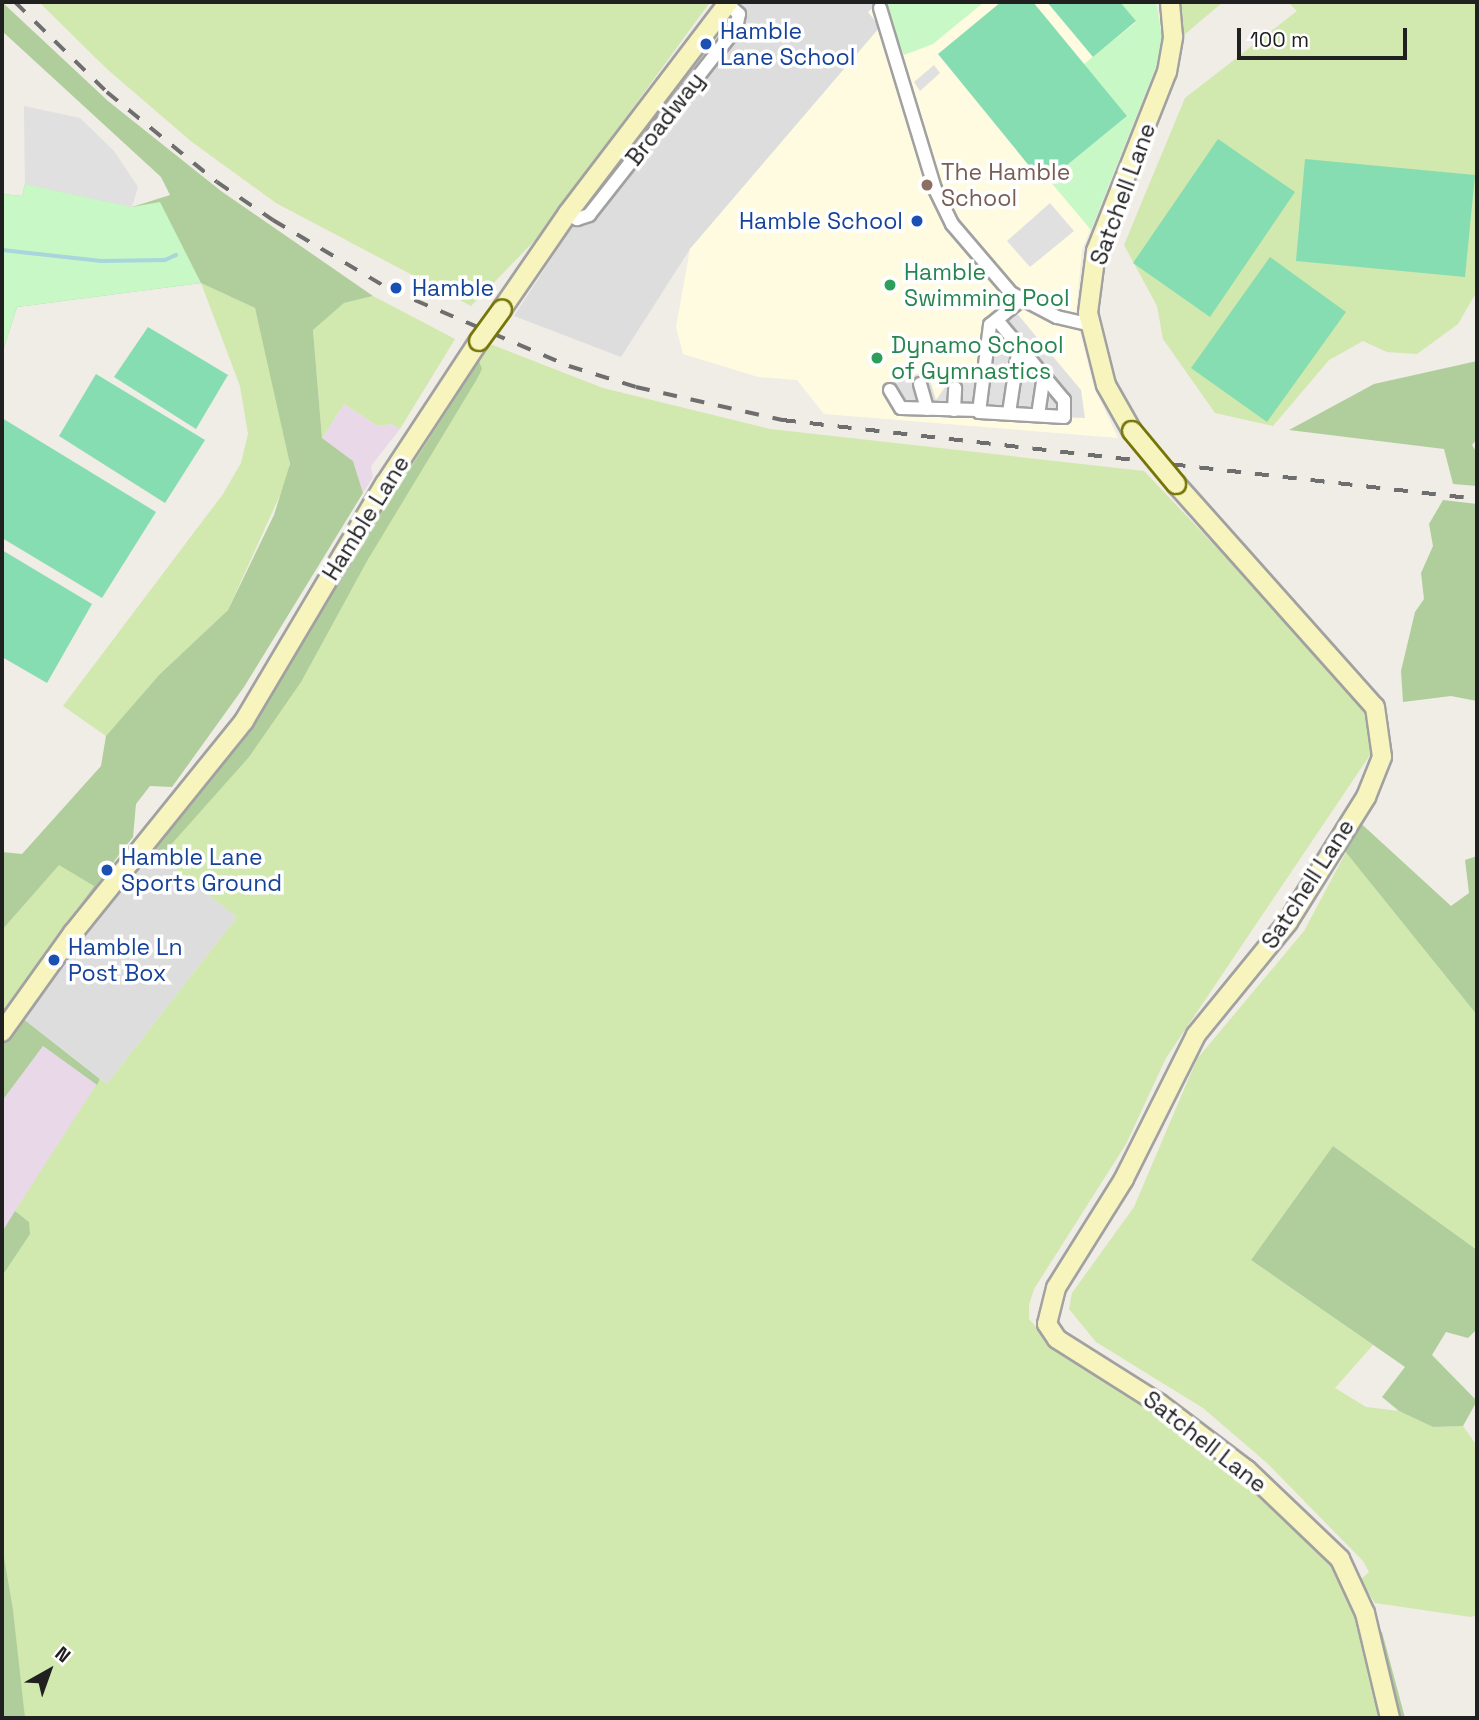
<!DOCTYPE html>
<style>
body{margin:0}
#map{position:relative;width:1479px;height:1720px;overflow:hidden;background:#f0ece6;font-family:"Space Grotesk",sans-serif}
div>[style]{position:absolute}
.residential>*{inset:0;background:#dedddd}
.industrial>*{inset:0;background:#e9d9e8}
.education>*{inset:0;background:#fefbe1}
.grass>*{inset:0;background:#d1e8ae}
.forest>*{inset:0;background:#b0ce9c}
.park>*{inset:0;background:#c7f8c5}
.pitch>*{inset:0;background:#87ddb2}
.parking>*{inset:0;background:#e0e0e0}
.stream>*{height:3.5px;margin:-1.75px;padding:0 1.75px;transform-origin:1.75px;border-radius:1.75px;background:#a8d6dc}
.roads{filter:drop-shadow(2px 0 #a1a1a1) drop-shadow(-2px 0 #a1a1a1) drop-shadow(0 2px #a1a1a1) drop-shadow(0 -2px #a1a1a1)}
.street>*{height:12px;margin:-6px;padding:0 6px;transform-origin:6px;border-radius:6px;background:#fff}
.secondary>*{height:18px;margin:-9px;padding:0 9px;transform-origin:9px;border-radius:9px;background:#f8f4bd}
.rail>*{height:3.5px;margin-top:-1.75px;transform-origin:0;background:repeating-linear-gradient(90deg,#6e6e6e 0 14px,transparent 0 28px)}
.bridges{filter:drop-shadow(2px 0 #757508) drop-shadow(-2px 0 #757508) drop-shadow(0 2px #757508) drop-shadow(0 -2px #757508)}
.secondary-bridge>*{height:18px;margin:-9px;padding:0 9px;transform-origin:9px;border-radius:9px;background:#f8f4bd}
.dots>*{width:19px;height:19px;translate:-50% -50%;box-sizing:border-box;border:4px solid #fff;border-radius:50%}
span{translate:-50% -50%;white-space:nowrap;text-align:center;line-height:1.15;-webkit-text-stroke:7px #fff;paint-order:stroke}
.transit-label{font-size:23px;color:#164399}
.left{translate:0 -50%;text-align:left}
.right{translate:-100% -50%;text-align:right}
.street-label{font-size:23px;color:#202020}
.education-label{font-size:23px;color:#785e54}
.leisure-label{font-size:23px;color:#27864d}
.frame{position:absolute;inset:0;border:4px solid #202020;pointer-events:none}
.north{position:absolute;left:14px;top:1636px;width:70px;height:70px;-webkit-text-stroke:5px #fff;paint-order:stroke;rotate:40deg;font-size:19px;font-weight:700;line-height:28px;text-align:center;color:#202020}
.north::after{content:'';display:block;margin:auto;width:24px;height:32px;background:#202020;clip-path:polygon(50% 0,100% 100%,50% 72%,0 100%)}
.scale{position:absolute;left:1237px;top:28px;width:170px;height:32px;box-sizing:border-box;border:4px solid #202020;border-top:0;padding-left:9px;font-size:21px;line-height:24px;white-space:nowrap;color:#202020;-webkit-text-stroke:5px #fff;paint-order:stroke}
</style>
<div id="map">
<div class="residential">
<i style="clip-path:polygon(739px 2px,880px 2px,868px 12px,881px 26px,690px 249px,621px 357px,514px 316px,570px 230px,656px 125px,738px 11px)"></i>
<i style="clip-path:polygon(152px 851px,237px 917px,107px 1084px,22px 1018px)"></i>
</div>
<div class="industrial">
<i style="clip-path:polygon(344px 404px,378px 426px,391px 424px,400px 429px,371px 466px,373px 477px,363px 493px,353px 461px,322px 438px)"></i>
<i style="clip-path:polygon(43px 1046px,97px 1085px,2px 1232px,2px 1101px)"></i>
</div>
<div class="education">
<i style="clip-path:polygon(880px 2px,1156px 2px,1164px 47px,1082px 250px,1076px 316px,1094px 387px,1118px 438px,824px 414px,797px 380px,758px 377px,683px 354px,676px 327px,690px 249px,880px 27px,868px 12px)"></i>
</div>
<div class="grass">
<i style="clip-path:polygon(39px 2px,710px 2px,541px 234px,471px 306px,276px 203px,192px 142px,107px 69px)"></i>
<i style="clip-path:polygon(1178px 2px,1223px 2px,1184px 35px)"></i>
<i style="clip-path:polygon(1288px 2px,1477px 2px,1477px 291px,1458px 324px,1417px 354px,1387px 352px,1363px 341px,1329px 360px,1273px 426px,1215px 413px,1163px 339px,1157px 306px,1124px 245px,1185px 98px,1297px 11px)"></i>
<i style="clip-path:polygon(201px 283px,255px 308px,290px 448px,289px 475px,228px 610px,159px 675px,106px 736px,63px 706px,223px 494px,241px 463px,248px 434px,240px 386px)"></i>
<i style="clip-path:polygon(373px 296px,455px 339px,400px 429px,391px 424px,378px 426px,344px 404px,322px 438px,313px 330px,344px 303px)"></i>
<i style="clip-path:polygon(490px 344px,603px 388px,770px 429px,1144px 471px,1371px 710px,1374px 749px,1166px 1058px,1126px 1144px,1034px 1289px,1029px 1305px,1029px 1319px,1044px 1336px,1155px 1406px,1246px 1476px,1342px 1570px,1354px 1595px,1387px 1718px,2px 1718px,2px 1247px,29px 1222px,15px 1211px,100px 1079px,107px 1084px,237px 917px,152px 851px,198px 795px,258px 706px,428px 434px)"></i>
<i style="clip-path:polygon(1346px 852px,1477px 1015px,1477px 1243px,1474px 1248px,1333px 1146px,1251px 1260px,1373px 1345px,1335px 1388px,1366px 1407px,1399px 1411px,1433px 1427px,1463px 1426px,1477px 1446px,1477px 1615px,1471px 1617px,1375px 1603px,1360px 1580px,1369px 1572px,1363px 1561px,1267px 1463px,1203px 1408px,1096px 1342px,1069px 1309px,1072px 1293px,1134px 1207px,1197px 1059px,1304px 931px)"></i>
<i style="clip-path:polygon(59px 864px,94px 886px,2px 1013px,2px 930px)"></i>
</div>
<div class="forest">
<i style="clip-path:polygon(2px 2px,108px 101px,221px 191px,373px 296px,344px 303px,313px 330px,322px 438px,353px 461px,363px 493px,244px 687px,172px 787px,150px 786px,136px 804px,133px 837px,115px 860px,22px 1018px,100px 1079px,97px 1085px,43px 1046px,2px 1101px,2px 1013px,94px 886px,59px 865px,2px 930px,2px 852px,22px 854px,101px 766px,106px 736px,159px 675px,228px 610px,274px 515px,290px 464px,255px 308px,201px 283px,17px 307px,2px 354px,2px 194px,22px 196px,25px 184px,132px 207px,170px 195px,161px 177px,2px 31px)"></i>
<i style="clip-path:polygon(479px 361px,482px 369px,477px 379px,367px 561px,301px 682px,249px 757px,160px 857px,152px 851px,198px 795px,258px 706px)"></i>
<i style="clip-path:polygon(1477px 361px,1477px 439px,1472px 445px,1477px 453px,1477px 486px,1453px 484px,1444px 449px,1289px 430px,1374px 384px)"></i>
<i style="clip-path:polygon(1443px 500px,1477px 504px,1477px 701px,1451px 696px,1403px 702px,1401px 671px,1415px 612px,1424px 599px,1421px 573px,1433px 546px,1429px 524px)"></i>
<i style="clip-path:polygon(1355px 818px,1451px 906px,1469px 893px,1465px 860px,1477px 856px,1477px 1015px,1336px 840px)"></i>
<i style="clip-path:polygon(1333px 1146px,1477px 1250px,1477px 1329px,1468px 1338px,1446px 1332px,1432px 1355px,1477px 1401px,1463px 1426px,1433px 1427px,1399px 1411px,1382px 1397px,1405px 1367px,1251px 1260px)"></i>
<i style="clip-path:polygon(15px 1211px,29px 1222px,30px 1234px,2px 1276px,2px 1232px)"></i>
<i style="clip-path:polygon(2px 1546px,13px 1610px,25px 1718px,2px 1718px)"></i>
<i style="clip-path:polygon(1359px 1616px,1382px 1632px,1405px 1718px,1379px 1718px,1356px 1623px)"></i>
</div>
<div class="park">
<i style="clip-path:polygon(883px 2px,984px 2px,933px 44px,904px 55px)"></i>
<i style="clip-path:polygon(1120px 2px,1156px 2px,1164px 47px,1091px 230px,1049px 180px,1127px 116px,1084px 64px,1136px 22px)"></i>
<i style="clip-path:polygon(25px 184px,132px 207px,160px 202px,201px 283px,17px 307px,2px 354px,2px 194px,22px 196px)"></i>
</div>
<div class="pitch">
<i style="clip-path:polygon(1001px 2px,1033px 2px,1127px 116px,1044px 184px,938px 54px)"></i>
<i style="clip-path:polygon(1047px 2px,1120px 2px,1136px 21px,1093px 57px)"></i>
<i style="clip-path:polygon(1218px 139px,1295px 192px,1210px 317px,1133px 263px)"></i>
<i style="clip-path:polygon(1305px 159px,1475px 175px,1465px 277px,1296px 261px)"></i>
<i style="clip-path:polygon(1270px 257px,1346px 312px,1267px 422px,1191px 368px)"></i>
<i style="clip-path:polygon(148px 327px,228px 375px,196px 429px,114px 377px)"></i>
<i style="clip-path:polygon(96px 374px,205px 440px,165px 503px,59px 436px)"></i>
<i style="clip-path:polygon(2px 418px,156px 512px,102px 598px,2px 538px)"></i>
<i style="clip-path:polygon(2px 550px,92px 604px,47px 683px,2px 657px)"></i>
</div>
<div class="parking">
<i style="clip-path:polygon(934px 65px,940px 73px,920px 91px,914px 82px)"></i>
<i style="clip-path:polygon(24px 106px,80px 118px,114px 151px,138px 187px,132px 207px,25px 184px)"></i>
<i style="clip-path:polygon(1050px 203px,1074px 231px,1030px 267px,1007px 241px)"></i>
<i style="clip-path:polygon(1009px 304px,1081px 390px,1085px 418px,896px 411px,883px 386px,927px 371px,936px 400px,948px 383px,975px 379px,983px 319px)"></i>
</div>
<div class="stream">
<i style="left:2px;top:250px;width:100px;rotate:6.3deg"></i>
<i style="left:101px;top:261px;width:64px;rotate:-0.9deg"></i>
<i style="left:165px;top:260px;width:12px;rotate:-24deg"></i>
</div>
<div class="roads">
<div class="street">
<i style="left:880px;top:8px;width:189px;rotate:73.1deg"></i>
<i style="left:935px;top:189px;width:39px;rotate:64deg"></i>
<i style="left:952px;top:224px;width:91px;rotate:49.5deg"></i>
<i style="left:1011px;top:293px;width:52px;rotate:27.6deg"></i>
<i style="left:1057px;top:317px;width:35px;rotate:13deg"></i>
<i style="left:568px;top:213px;width:11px;rotate:34deg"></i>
<i style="left:577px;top:219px;width:13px;rotate:-18deg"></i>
<i style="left:589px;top:215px;width:238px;rotate:-51.8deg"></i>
<i style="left:736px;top:28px;width:14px;rotate:-78deg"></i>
<i style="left:739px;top:14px;width:16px;rotate:-140deg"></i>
<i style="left:997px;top:320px;width:104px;rotate:50.1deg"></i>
<i style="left:1064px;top:400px;width:17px;rotate:90deg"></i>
<i style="left:1064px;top:417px;width:85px;rotate:-176.6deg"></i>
<i style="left:979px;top:412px;width:88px;rotate:-82.8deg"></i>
<i style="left:990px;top:325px;width:40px;rotate:-39deg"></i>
<i style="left:920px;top:384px;width:26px;rotate:74deg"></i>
<i style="left:890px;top:390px;width:21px;rotate:59deg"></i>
<i style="left:901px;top:408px;width:78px;rotate:1.5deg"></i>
<i style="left:954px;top:410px;width:22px;rotate:-87deg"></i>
<i style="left:1009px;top:413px;width:68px;rotate:-81.5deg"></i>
<i style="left:1038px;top:415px;width:40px;rotate:-81.5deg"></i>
</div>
<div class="secondary">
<i style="left:502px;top:309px;width:116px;rotate:-55.5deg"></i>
<i style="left:568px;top:213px;width:265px;rotate:-52.7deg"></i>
<i style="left:1132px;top:431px;width:53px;rotate:-119.5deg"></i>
<i style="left:1106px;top:385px;width:74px;rotate:-104deg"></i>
<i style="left:1088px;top:313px;width:63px;rotate:-82.6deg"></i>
<i style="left:1096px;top:251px;width:193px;rotate:-68.4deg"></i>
<i style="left:1167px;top:72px;width:36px;rotate:-80deg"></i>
<i style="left:1173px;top:37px;width:35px;rotate:-95deg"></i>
<i style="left:1176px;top:484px;width:299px;rotate:48.3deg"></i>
<i style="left:1375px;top:707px;width:50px;rotate:82deg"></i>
<i style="left:1382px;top:757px;width:43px;rotate:111.8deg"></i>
<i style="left:1366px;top:797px;width:147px;rotate:122deg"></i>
<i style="left:1288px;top:922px;width:146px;rotate:129.2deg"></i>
<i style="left:1196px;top:1035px;width:161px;rotate:116.6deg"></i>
<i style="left:1124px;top:1179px;width:128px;rotate:122deg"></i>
<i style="left:1056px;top:1288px;width:37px;rotate:104deg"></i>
<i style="left:1047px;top:1324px;width:18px;rotate:56deg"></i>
<i style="left:1057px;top:1339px;width:122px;rotate:32.3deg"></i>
<i style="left:1160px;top:1404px;width:109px;rotate:37.2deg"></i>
<i style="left:1247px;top:1470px;width:129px;rotate:43.7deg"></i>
<i style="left:1340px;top:1559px;width:60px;rotate:65.2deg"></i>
<i style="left:1365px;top:1613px;width:108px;rotate:76.6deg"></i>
<i style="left:2px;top:1032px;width:122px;rotate:-54.4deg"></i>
<i style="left:73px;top:933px;width:272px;rotate:-51.1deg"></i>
<i style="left:244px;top:721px;width:276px;rotate:-59.3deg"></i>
<i style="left:385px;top:484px;width:171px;rotate:-56.7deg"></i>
</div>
</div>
<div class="rail">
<i style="left:15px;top:2px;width:129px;rotate:44.4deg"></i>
<i style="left:107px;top:92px;width:142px;rotate:39.3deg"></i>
<i style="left:217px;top:182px;width:68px;rotate:34.2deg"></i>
<i style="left:273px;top:220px;width:135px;rotate:30.7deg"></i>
<i style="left:389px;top:289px;width:196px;rotate:23.2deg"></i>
<i style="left:569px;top:366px;width:70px;rotate:17.4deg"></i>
<i style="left:636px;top:387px;width:150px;rotate:12.7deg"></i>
<i style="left:782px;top:420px;width:699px;rotate:6.48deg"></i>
</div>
<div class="bridges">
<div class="secondary-bridge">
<i style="left:479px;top:341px;width:39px;rotate:-54deg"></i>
<i style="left:1132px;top:431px;width:69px;rotate:50.3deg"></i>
</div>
</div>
<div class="dots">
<i style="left:706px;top:44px;background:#1a4fb4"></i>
<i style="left:927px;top:185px;background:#8d6e63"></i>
<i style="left:917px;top:221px;background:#1a4fb4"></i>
<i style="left:890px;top:285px;background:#2e9e5b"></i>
<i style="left:396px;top:288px;background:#1a4fb4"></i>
<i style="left:877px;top:358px;background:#2e9e5b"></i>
<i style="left:107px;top:870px;background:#1a4fb4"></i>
<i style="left:54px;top:960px;background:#1a4fb4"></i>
</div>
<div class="transit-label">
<span class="left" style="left:720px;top:44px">Hamble<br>Lane School</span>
<span class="right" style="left:903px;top:221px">Hamble School</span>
<span class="left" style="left:412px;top:288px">Hamble</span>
<span class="left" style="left:121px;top:870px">Hamble Lane<br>Sports Ground</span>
<span class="left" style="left:68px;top:960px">Hamble Ln<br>Post Box</span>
</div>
<div class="street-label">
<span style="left:665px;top:119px;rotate:-52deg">Broadway</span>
<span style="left:1123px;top:194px;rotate:-70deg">Satchell Lane</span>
<span style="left:366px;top:518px;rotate:-58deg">Hamble Lane</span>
<span style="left:1308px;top:884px;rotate:-57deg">Satchell Lane</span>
<span style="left:1205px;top:1442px;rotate:38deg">Satchell Lane</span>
</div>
<div class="education-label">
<span class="left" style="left:941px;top:185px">The Hamble<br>School</span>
</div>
<div class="leisure-label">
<span class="left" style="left:904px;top:285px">Hamble<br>Swimming Pool</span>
<span class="left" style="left:891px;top:358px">Dynamo School<br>of Gymnastics</span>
</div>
<div class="frame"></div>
<div class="north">N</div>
<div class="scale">100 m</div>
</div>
